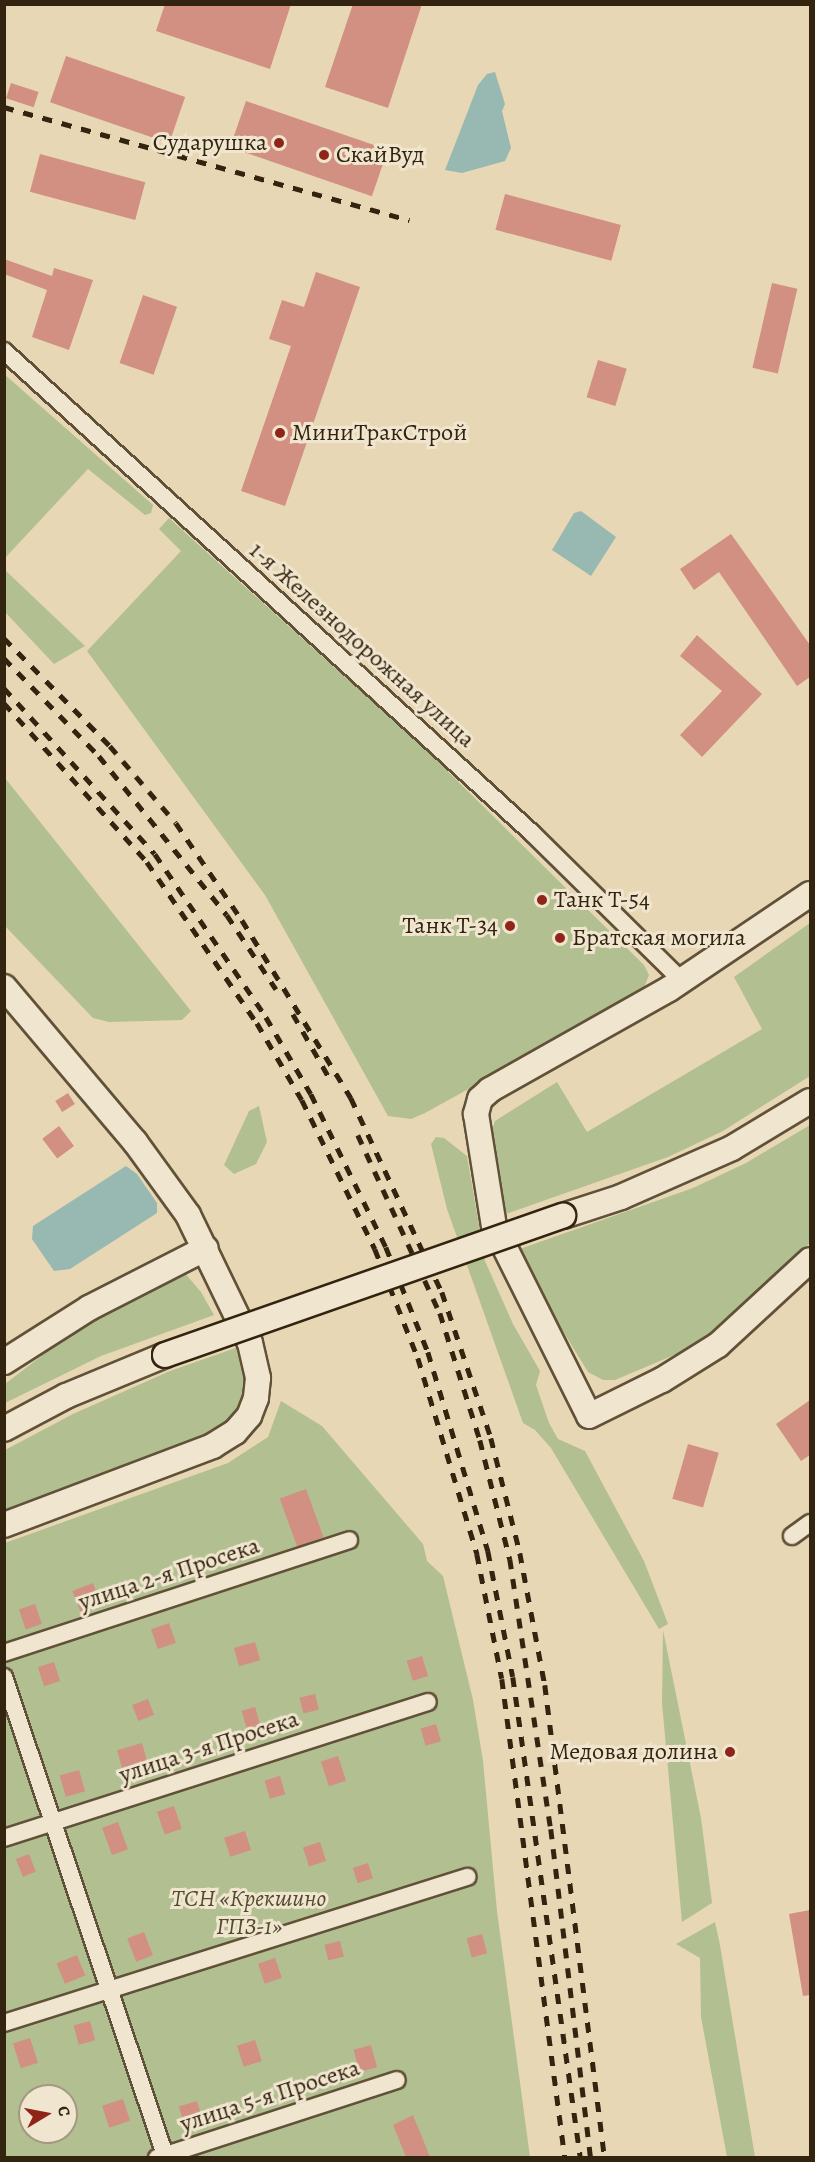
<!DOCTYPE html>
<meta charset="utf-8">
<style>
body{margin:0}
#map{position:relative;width:815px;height:2162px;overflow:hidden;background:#e8d7b5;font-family:Alegreya,serif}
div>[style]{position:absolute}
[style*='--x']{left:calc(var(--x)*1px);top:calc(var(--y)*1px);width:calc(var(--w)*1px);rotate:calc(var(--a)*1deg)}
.green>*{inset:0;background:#b2bf91}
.water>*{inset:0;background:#98b8b2}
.building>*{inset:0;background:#d19082;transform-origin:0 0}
.roads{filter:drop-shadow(2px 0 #605138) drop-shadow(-2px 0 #605138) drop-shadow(0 2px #605138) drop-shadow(0 -2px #605138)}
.street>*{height:16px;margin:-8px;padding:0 8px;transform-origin:8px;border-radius:8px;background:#f0e5cf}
.secondary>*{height:24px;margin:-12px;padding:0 12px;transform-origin:12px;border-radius:12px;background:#f0e5cf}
.rail>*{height:4.5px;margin-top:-2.25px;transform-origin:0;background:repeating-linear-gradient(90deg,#33240f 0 10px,transparent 0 20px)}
.bridges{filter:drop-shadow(2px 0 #33240f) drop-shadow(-2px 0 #33240f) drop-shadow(0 2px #33240f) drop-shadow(0 -2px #33240f)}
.secondary-bridge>*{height:24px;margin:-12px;padding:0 12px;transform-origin:12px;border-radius:12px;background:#f0e5cf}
.dots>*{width:16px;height:16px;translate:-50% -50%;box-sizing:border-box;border:3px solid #f0e5cf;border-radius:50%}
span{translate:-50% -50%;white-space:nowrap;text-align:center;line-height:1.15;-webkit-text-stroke:6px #f0e5cf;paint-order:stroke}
.poi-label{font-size:24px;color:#33240f}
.right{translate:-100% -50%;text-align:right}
.left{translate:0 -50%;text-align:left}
.street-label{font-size:24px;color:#33240f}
.park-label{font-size:24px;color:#534b30;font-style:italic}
.frame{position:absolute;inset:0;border:6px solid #33240f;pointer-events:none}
.north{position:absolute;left:18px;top:2084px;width:60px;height:60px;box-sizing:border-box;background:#f0e5cf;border:2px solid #a49882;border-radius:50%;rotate:80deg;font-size:16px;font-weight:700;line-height:24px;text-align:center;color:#33240f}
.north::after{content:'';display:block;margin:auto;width:21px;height:27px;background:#8f2418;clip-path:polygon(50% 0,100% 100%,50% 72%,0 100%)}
</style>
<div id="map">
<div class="green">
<i style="clip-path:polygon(4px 374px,153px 505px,151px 513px,145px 515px,88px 469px,5px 558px)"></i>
<i style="clip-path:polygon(169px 518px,429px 753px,644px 965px,649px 975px,642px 993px,425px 1113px,411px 1119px,388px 1116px,265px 895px,87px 651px,181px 551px,159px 529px)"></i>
<i style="clip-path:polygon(4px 570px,5px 570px,85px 646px,54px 664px,5px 612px)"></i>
<i style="clip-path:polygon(5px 778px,191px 1011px,182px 1020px,109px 1022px,93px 1018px,5px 926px)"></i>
<i style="clip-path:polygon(810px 923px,810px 1076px,723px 1131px,668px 1157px,489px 1220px,497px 1186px,491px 1133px,495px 1121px,557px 1082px,587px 1132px,762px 1029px,734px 977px)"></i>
<i style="clip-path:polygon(259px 1106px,267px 1142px,256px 1164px,234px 1174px,224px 1165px,249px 1111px)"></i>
<i style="clip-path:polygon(810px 1125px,810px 1243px,720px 1329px,693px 1347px,615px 1380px,603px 1380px,588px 1372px,514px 1251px,693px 1188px,746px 1163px)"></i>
<i style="clip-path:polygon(436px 1137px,444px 1138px,467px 1156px,485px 1261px,513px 1324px,540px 1371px,536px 1385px,549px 1423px,558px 1439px,585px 1451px,644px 1561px,668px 1624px,659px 1629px,551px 1448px,535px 1430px,523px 1423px,447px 1209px,431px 1144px)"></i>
<i style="clip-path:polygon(184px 1272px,201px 1292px,214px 1315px,101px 1356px,5px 1403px,5px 1384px,57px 1344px,151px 1286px)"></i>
<i style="clip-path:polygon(244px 1345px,253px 1387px,229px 1430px,5px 1522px,5px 1450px,73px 1414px,170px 1371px)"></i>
<i style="clip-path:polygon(evenodd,281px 1401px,322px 1426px,423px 1544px,427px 1561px,443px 1576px,473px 1700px,483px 1761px,497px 1911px,530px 2157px,5px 2158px,5px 1543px,228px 1463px,268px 1437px,281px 1401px,30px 2096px,66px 2096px,66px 2132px,30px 2132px,30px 2096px)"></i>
<i style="clip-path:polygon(663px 1630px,701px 1818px,712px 1903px,682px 1922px,662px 1703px)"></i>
<i style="clip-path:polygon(715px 1922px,720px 1945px,755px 2157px,727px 2157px,701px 2017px,700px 1958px,676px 1944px)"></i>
</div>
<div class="water">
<i style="clip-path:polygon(495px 72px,505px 104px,502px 111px,511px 148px,505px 161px,462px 173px,445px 170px,478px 85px,487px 74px)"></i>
<i style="clip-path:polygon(581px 511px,616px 537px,591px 576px,552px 550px,574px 513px)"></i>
<i style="clip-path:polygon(126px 1166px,137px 1174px,157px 1203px,157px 1213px,70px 1269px,54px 1271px,32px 1239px,33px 1226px)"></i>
</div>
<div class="building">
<i style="clip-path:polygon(165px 4px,291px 4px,270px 69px,156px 31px)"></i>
<i style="clip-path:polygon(353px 4px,422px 4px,388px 108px,325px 87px)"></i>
<i style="left:66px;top:56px;width:126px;height:49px;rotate:19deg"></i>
<i style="left:11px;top:83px;width:29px;height:16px;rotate:18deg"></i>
<i style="left:246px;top:101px;width:150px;height:49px;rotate:19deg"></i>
<i style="left:40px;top:154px;width:109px;height:39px;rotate:15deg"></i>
<i style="left:505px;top:194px;width:120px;height:37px;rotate:15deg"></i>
<i style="clip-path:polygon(4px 259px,52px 276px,54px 268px,93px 280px,69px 350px,32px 337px,47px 290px,4px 274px)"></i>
<i style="clip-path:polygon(316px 272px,360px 287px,285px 506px,241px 491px,291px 346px,269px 339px,282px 300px,304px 307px)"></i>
<i style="left:772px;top:283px;width:26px;height:87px;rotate:13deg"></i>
<i style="left:143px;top:295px;width:36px;height:72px;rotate:19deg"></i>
<i style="left:598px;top:360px;width:30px;height:39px;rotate:17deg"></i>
<i style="clip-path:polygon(731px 534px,810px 645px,810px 677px,797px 686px,719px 572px,694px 590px,680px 569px)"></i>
<i style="clip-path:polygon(697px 635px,762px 694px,702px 757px,680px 735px,722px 691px,680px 656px)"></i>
<i style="left:68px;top:1093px;width:13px;height:15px;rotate:58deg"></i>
<i style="left:59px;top:1126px;width:25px;height:21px;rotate:53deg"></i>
<i style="clip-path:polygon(810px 1400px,810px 1455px,801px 1461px,776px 1424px)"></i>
<i style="left:688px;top:1444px;width:32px;height:57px;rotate:16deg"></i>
<i style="left:306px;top:1489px;width:51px;height:28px;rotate:70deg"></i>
<i style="left:93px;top:1583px;width:22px;height:22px;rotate:69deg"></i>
<i style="left:35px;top:1604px;width:21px;height:17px;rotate:71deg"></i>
<i style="left:169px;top:1623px;width:21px;height:19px;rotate:71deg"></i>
<i style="left:255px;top:1642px;width:19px;height:22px;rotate:74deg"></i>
<i style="left:422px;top:1656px;width:21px;height:16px;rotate:73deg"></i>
<i style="left:54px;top:1662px;width:20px;height:17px;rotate:72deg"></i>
<i style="left:315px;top:1694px;width:16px;height:16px;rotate:76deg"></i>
<i style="left:148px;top:1699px;width:17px;height:17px;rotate:69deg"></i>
<i style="left:255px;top:1707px;width:19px;height:14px;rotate:74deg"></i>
<i style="left:436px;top:1724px;width:18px;height:16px;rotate:74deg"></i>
<i style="left:142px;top:1743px;width:26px;height:26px;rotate:74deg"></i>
<i style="left:338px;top:1756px;width:26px;height:18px;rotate:72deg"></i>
<i style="left:79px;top:1770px;width:22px;height:20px;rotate:74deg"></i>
<i style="left:280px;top:1776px;width:19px;height:16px;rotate:74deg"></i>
<i style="left:174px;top:1806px;width:24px;height:18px;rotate:71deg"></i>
<i style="left:118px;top:1822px;width:29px;height:17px;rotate:70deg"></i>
<i style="left:245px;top:1831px;width:20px;height:22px;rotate:72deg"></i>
<i style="left:320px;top:1842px;width:20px;height:18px;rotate:72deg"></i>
<i style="left:29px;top:1854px;width:19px;height:14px;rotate:69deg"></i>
<i style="left:368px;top:1863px;width:16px;height:16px;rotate:72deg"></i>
<i style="clip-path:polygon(810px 1910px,810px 1995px,803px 1996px,789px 1914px)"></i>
<i style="left:144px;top:1932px;width:25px;height:18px;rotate:69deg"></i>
<i style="left:482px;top:1934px;width:20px;height:16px;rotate:75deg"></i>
<i style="left:340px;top:1941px;width:16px;height:16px;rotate:76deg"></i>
<i style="left:77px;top:1955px;width:22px;height:22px;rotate:68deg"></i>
<i style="left:275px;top:1958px;width:21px;height:18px;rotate:71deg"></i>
<i style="left:90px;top:2021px;width:20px;height:17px;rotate:75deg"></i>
<i style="left:30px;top:2038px;width:26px;height:18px;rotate:72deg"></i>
<i style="left:255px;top:2040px;width:22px;height:19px;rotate:72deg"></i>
<i style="left:371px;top:2045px;width:23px;height:18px;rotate:75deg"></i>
<i style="left:123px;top:2099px;width:23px;height:22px;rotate:72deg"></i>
<i style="left:197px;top:2101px;width:21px;height:19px;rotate:73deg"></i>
<i style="clip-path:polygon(413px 2115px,430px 2157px,406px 2157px,393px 2125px)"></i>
</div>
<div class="roads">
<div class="street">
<i style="--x:4;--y:351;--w:715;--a:42.39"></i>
<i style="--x:532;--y:833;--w:211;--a:44.6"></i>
<i style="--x:792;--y:1536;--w:22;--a:-36"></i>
<i style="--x:4;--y:1653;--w:363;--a:-18.1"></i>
<i style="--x:4;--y:1677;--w:508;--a:71.39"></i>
<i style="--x:4;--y:1838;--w:445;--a:-17.8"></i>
<i style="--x:4;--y:2023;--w:486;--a:-17.5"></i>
<i style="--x:157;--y:2158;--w:252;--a:-18"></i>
</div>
<div class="secondary">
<i style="--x:810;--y:894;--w:170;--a:146"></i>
<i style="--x:669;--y:989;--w:206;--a:150.6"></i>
<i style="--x:490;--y:1090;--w:13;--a:138"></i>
<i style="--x:480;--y:1099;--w:16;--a:105"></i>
<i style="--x:476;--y:1114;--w:113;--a:80.9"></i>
<i style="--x:494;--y:1226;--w:212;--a:63.4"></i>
<i style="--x:589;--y:1416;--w:81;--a:-26.3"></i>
<i style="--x:662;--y:1380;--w:66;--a:-32"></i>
<i style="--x:718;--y:1345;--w:125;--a:-42.7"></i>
<i style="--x:4;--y:987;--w:203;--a:49.8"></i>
<i style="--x:135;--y:1142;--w:90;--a:54"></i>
<i style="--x:188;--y:1215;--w:142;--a:64.2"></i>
<i style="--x:250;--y:1343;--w:36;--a:77"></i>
<i style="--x:258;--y:1378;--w:20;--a:96"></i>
<i style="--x:256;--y:1398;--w:19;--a:111"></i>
<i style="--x:249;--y:1416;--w:21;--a:131"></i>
<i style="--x:235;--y:1432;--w:26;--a:148"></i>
<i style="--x:213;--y:1446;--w:223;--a:159.3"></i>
<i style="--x:563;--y:1216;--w:61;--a:-18.1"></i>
<i style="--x:621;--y:1197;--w:121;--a:-23.8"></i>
<i style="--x:732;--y:1148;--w:91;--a:-31.1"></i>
<i style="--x:4;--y:1362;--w:101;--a:-32.4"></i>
<i style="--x:89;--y:1308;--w:131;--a:-27.1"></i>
<i style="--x:4;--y:1429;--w:70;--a:-28"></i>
<i style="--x:66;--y:1396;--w:107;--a:-22.5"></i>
</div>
</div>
<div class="rail">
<i style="--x:4;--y:107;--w:421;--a:15.6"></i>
<i style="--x:4;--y:638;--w:151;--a:45.5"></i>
<i style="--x:110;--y:746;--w:101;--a:49.4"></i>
<i style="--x:176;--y:823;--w:117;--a:55.8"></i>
<i style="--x:242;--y:920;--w:209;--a:58.5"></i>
<i style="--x:351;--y:1098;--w:214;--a:64.9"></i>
<i style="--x:442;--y:1292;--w:154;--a:71.4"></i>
<i style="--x:491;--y:1438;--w:119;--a:75.8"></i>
<i style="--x:520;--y:1553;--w:134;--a:79.3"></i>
<i style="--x:545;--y:1685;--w:477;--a:82.8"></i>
<i style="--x:4;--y:658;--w:136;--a:45.9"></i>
<i style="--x:99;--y:756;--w:204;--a:51.2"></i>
<i style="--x:227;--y:915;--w:89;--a:56.5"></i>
<i style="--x:4;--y:688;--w:224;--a:47.7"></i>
<i style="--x:155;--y:854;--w:197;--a:55.7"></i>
<i style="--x:266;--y:1017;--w:89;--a:59.7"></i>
<i style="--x:311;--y:1094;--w:170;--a:63.9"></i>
<i style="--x:386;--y:1247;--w:113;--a:68.2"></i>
<i style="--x:428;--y:1352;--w:208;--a:73.2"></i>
<i style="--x:488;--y:1551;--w:128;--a:78.8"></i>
<i style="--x:513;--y:1677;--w:486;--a:82"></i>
<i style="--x:4;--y:703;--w:214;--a:48"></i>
<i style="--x:147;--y:862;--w:195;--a:55.7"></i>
<i style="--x:257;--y:1023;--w:89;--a:59.7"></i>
<i style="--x:302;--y:1100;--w:166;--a:63.9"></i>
<i style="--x:375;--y:1249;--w:117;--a:68.5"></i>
<i style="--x:418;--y:1358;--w:205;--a:73.2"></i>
<i style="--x:477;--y:1554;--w:127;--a:78.7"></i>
<i style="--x:502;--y:1679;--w:483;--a:82.5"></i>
<i style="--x:293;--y:1014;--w:75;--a:60.4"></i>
<i style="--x:358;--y:1135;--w:196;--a:65.3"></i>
<i style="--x:440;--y:1313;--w:133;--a:72.5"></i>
<i style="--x:480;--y:1440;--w:123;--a:75.9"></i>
<i style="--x:510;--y:1559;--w:273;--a:81.4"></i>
<i style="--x:551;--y:1829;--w:331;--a:83.1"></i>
</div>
<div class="bridges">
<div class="secondary-bridge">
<i style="--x:165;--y:1355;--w:422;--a:-19.3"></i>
</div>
</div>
<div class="dots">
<i style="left:279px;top:143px;background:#8f2418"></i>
<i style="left:324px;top:155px;background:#8f2418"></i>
<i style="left:280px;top:433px;background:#8f2418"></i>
<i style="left:542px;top:900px;background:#8f2418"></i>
<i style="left:510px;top:926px;background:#8f2418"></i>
<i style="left:560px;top:938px;background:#8f2418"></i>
<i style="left:730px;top:1752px;background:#8f2418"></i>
</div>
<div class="poi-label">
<span class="right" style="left:267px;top:143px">Сударушка</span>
<span class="left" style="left:336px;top:155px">СкайВуд</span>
<span class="left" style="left:292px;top:433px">МиниТракСтрой</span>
<span class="left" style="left:554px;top:900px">Танк Т-54</span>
<span class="right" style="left:498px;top:926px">Танк Т-34</span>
<span class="left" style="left:572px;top:938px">Братская могила</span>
<span class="right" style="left:718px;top:1752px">Медовая долина</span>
</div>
<div class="street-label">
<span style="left:362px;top:645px;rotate:42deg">1-я Железнодорожная улица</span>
<span style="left:169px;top:1574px;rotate:-18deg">улица 2-я Просека</span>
<span style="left:209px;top:1747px;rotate:-18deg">улица 3-я Просека</span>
<span style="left:270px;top:2096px;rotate:-18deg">улица 5-я Просека</span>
</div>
<div class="park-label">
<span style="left:249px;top:1913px">ТСН «Крекшино<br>ГПЗ-1»</span>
</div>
<div class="frame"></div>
<div class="north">С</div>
</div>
